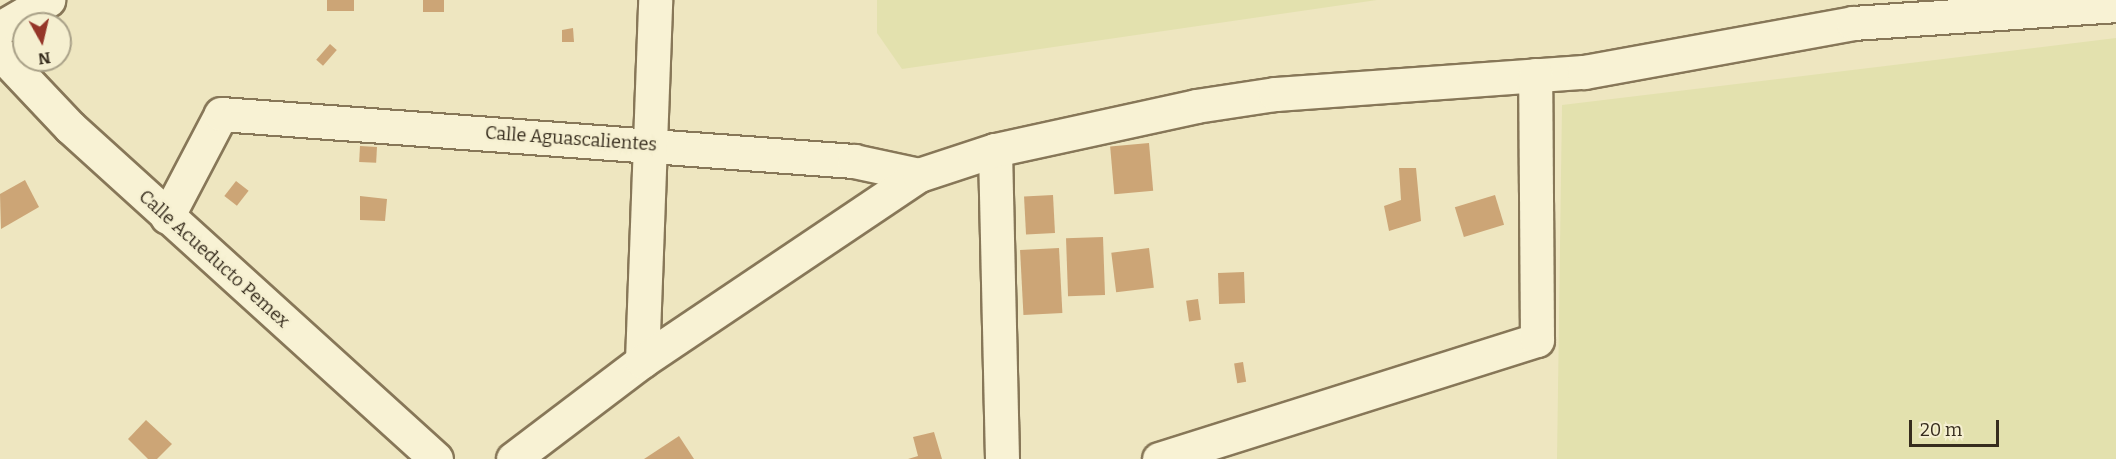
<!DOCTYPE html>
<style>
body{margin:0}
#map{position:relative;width:2116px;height:459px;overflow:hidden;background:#eee6c0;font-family:Bitter,serif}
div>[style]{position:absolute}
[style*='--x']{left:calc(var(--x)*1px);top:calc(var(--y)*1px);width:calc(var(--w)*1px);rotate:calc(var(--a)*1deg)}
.farmland>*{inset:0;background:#e3e1ae}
.building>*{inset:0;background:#cca576;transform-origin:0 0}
.roads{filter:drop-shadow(2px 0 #877758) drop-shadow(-2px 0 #877758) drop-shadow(0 2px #877758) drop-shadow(0 -2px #877758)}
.minor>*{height:33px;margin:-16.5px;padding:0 16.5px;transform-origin:16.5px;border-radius:16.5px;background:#f8f2d4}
span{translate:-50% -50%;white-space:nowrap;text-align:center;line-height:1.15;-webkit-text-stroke:4.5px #f5efd0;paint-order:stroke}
.street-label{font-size:18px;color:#362c1d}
.north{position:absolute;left:12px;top:12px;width:60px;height:60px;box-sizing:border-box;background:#f5efd0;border:2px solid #a9a188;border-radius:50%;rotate:172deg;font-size:16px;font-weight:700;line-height:24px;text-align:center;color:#362c1d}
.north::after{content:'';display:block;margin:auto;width:21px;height:27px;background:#953629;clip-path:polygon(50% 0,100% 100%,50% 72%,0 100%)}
.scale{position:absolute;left:1909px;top:420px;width:90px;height:27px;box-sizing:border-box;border:3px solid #362c1d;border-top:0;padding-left:8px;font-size:18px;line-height:21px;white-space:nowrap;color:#362c1d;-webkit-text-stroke:4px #f5efd0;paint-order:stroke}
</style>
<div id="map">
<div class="farmland">
<i style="clip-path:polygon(877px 0,1377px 0,902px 69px,877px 33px)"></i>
<i style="clip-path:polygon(2116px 38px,2116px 459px,1557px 459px,1562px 105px)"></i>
</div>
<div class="building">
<i style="left:327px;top:0;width:27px;height:11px"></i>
<i style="left:423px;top:0;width:21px;height:12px"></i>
<i style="clip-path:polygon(573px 28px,574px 42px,562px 42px,562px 30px)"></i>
<i style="left:330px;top:44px;width:9px;height:21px;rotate:41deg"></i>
<i style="left:1149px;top:143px;width:48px;height:39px;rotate:85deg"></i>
<i style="left:360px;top:146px;width:17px;height:16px;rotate:3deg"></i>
<i style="clip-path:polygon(1399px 168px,1416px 168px,1421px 221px,1389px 231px,1384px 206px,1401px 200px)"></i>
<i style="clip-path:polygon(25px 180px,39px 207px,1px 229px,0 194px)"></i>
<i style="left:236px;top:181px;width:16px;height:19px;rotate:38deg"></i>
<i style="left:1053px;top:195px;width:38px;height:29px;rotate:87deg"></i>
<i style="left:1495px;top:195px;width:31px;height:42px;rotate:73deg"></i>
<i style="clip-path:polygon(360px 196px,387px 199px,385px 221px,360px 220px)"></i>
<i style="left:1103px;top:237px;width:58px;height:37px;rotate:88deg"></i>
<i style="left:1059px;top:248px;width:65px;height:39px;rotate:87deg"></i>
<i style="left:1149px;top:248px;width:40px;height:38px;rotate:83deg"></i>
<i style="left:1244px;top:272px;width:31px;height:26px;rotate:88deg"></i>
<i style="left:1198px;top:299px;width:21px;height:12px;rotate:82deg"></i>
<i style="left:1243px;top:362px;width:20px;height:9px;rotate:81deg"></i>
<i style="clip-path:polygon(146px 420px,172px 444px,157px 459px,148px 459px,128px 439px)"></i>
<i style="clip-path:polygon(934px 432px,942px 459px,908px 459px,918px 456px,913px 437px)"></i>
<i style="clip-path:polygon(679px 436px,694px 459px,644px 459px)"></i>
</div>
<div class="roads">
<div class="minor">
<i style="--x:0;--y:28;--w:56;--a:-30.3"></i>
<i style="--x:0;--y:53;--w:102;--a:46.6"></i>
<i style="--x:70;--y:127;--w:494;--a:42.2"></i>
<i style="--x:995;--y:150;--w:309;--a:88.7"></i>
<i style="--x:167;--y:217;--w:116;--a:-62.3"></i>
<i style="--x:221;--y:114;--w:635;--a:4.25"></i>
<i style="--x:854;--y:161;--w:66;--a:12.2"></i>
<i style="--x:642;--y:361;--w:361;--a:-87.9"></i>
<i style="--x:513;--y:459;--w:162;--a:-37.2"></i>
<i style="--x:642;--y:361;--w:334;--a:-33.9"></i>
<i style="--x:919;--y:175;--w:80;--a:-18.2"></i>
<i style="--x:995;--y:150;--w:206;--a:-12.3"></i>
<i style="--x:1196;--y:106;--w:80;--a:-8.6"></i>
<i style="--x:1275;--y:94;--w:310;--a:-4.1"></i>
<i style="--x:1584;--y:72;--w:273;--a:-10.3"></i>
<i style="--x:1853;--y:23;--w:264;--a:-3.9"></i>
<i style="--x:1159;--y:459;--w:396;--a:-17.5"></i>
<i style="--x:1537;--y:340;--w:265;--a:-90.4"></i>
</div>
</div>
<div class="street-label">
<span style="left:571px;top:139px;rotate:4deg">Calle Aguascalientes</span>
<span style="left:214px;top:259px;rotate:42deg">Calle Acueducto Pemex</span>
</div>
<div class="north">N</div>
<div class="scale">20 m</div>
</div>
